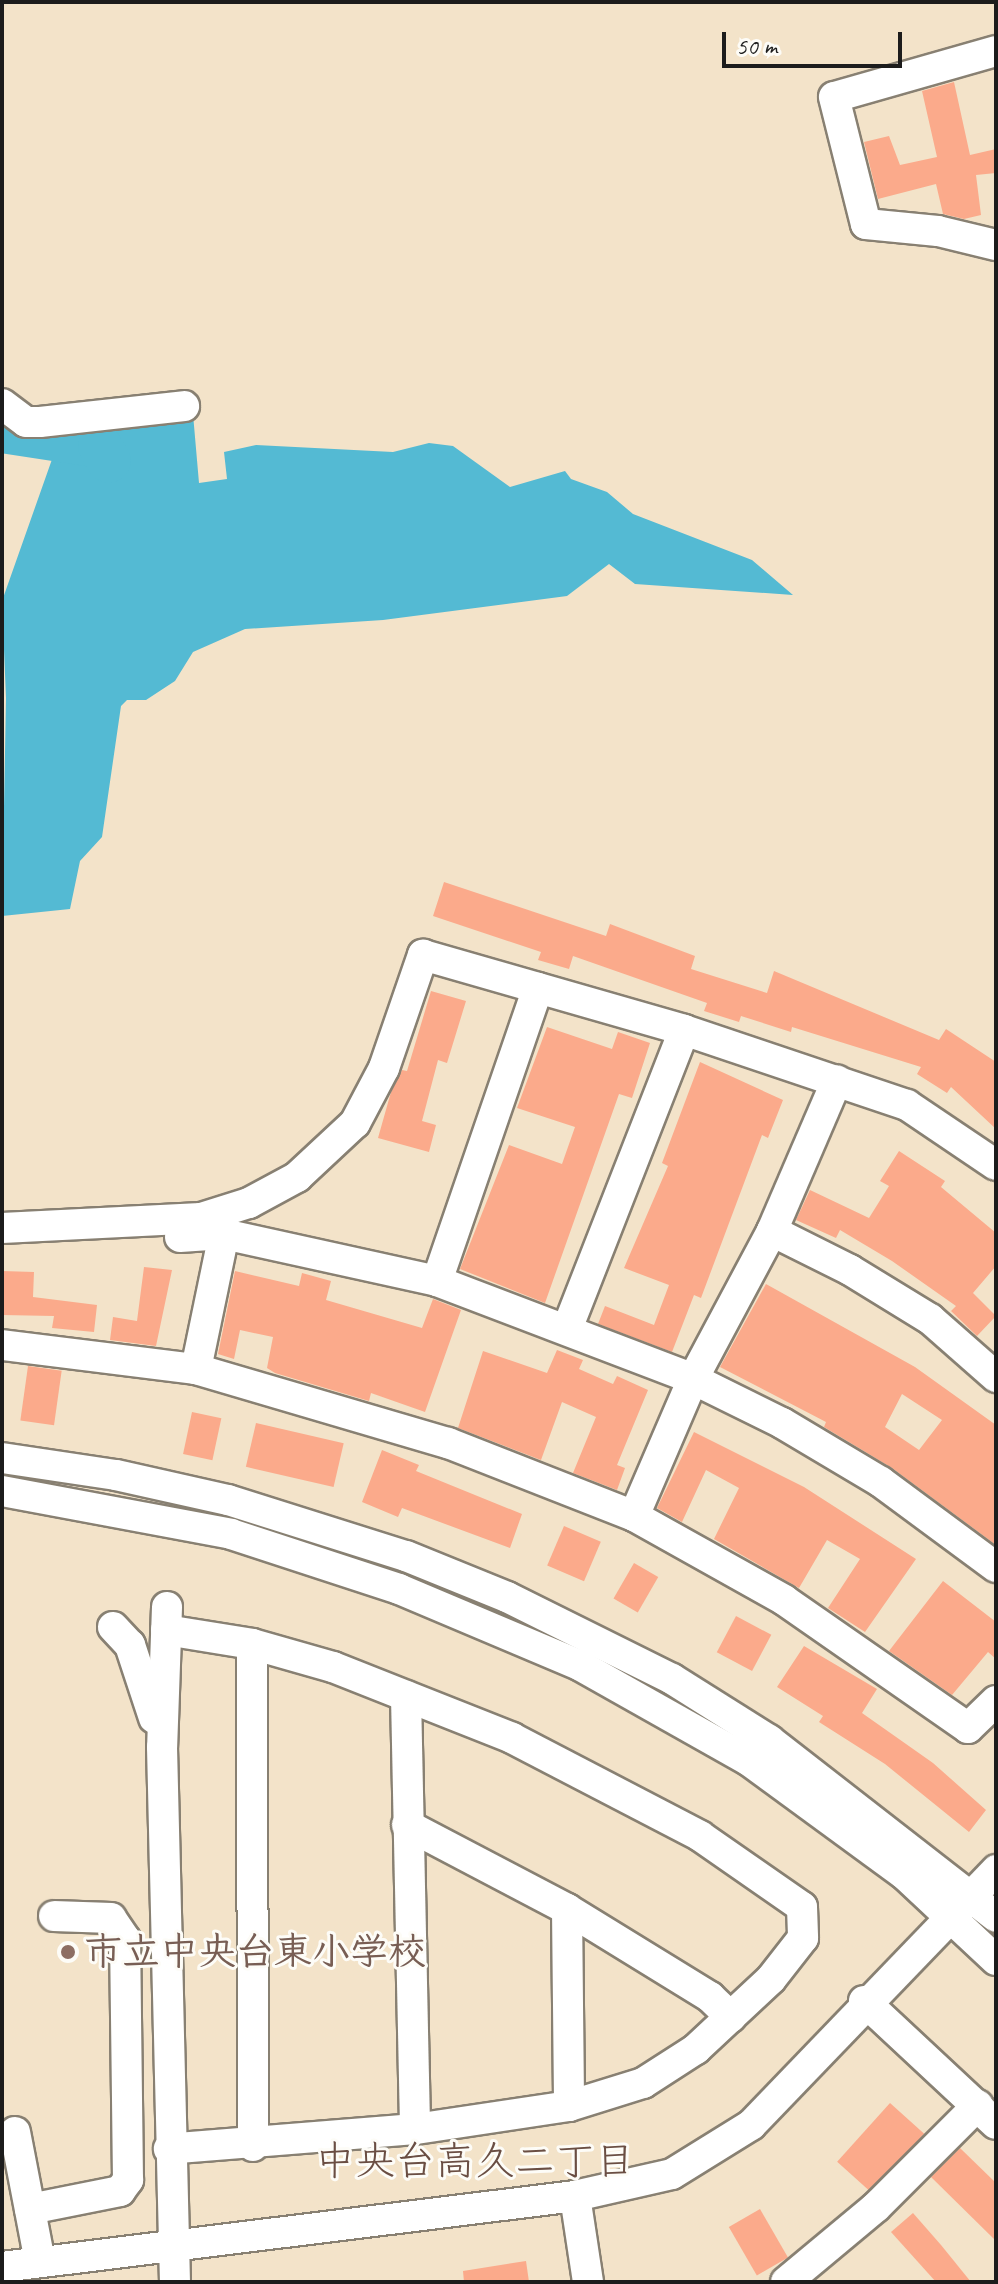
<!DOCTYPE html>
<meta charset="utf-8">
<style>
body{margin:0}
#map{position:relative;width:998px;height:2284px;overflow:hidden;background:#f3e3c9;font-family:Caveat,"Klee One",sans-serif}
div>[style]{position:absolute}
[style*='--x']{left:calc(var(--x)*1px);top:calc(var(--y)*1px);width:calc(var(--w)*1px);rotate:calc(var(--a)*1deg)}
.water>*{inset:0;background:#54bad3}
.river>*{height:44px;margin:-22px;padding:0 22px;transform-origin:22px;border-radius:22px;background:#54bad3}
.building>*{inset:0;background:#fbaa8b;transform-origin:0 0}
.roads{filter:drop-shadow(2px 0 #888072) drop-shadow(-2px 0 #888072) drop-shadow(0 2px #888072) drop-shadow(0 -2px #888072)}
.minor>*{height:30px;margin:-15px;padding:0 15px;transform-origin:15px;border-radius:15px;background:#fff}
.dots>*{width:22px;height:22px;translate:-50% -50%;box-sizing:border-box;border:4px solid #fdfcf7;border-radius:50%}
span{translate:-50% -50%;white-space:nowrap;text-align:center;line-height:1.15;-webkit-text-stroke:6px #fdfcf7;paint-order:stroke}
.education-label{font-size:38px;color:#785e54;font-weight:700}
.left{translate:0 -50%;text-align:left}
.neighbourhood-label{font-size:40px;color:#6a4e43}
.frame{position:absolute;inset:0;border:4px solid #1c1c1c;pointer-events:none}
.scale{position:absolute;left:722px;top:32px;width:180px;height:36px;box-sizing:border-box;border:4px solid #1c1c1c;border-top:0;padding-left:10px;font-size:24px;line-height:28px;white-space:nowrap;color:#1c1c1c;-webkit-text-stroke:6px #fdfcf7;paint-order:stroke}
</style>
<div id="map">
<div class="water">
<i style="clip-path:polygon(193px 414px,199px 483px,227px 479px,224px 452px,256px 445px,393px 452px,429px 443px,453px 446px,510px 487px,565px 471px,571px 479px,607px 492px,633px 514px,752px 560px,793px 595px,635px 584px,609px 564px,567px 596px,383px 620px,245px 629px,193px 652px,175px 681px,146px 700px,127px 700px,121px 706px,102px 837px,80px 861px,70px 909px,2px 916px,6px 698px,2px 601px,62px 431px)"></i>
</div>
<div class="river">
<i style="--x:2;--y:431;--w:99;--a:8.7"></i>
<i style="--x:100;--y:446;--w:17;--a:59"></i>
</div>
<div class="building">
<i style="clip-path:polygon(954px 82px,970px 155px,996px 149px,996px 173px,976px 175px,981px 215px,964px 219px,943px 214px,936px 184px,878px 199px,864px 142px,889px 136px,900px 165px,937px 157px,922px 91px)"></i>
<i style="clip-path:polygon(444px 882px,606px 936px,610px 924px,695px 956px,691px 969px,767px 993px,774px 971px,939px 1040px,946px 1029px,996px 1062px,996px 1129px,951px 1087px,947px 1093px,917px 1074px,921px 1067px,792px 1027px,791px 1032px,741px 1016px,739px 1022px,704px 1011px,707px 1003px,573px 956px,569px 969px,538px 960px,541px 952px,433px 916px)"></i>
<i style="clip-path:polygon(431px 991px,466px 1001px,447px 1063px,438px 1060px,422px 1121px,436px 1125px,429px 1152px,378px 1138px,391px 1092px,402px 1070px,407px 1071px)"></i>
<i style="clip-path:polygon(547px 1027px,612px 1049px,618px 1032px,650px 1043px,632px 1098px,619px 1094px,545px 1303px,460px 1269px,509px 1145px,562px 1164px,575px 1127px,517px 1108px)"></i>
<i style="clip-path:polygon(700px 1062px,783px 1100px,768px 1138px,762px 1135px,701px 1298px,694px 1295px,672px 1352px,598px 1324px,605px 1306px,654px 1325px,669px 1285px,624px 1268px,668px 1166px,662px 1163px)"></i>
<i style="clip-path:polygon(899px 1151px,945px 1181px,941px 1187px,996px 1233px,996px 1266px,973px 1293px,996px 1316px,977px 1336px,951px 1311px,956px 1306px,892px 1261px,840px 1230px,836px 1238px,796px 1220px,810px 1190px,869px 1218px,889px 1186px,880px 1181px)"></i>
<i style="clip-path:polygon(144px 1267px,172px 1270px,156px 1346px,110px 1340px,113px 1317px,137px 1321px)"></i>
<i style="clip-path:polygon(2px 1271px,34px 1272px,33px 1297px,97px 1305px,94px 1332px,52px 1328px,54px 1316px,2px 1315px)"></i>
<i style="clip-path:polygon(235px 1271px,299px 1286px,302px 1273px,331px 1281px,326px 1300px,422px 1328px,433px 1299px,461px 1310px,425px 1412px,371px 1393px,369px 1401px,275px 1373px,267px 1368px,273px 1337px,240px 1330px,234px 1359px,218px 1354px)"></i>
<i style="clip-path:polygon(evenodd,766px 1284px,915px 1367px,996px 1425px,996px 1545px,892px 1468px,824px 1427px,826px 1422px,720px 1367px,766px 1284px,902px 1394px,942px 1420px,919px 1450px,885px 1427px,902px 1394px)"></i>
<i style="clip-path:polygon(557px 1350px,583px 1360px,579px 1369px,613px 1384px,617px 1376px,648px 1390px,617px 1465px,625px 1468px,617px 1490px,573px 1473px,596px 1417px,562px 1402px,541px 1460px,458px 1428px,483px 1351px,547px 1373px)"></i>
<i style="left:28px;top:1366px;width:34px;height:55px;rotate:8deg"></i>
<i style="left:192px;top:1412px;width:30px;height:43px;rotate:12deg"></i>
<i style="left:256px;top:1423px;width:90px;height:45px;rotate:13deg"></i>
<i style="clip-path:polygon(694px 1432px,804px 1487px,916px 1559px,865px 1632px,828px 1608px,860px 1559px,827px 1540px,799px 1588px,714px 1539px,739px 1488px,706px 1470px,682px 1522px,657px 1508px)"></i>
<i style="clip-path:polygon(382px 1450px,419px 1465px,416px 1471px,522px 1514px,510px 1548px,402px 1508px,398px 1517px,362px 1502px)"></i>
<i style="left:564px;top:1526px;width:40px;height:43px;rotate:23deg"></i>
<i style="left:634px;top:1563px;width:28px;height:41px;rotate:30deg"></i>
<i style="clip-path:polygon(943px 1581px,996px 1622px,996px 1659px,988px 1652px,952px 1695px,889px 1651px)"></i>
<i style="left:736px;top:1616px;width:40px;height:41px;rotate:28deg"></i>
<i style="clip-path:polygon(804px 1646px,877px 1689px,862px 1713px,933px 1763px,986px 1810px,969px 1832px,885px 1764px,819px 1722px,823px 1716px,777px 1687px)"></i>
<i style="left:890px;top:2103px;width:46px;height:79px;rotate:42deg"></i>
<i style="clip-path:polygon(960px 2148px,996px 2183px,996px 2241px,931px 2177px)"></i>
<i style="left:760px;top:2209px;width:56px;height:36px;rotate:60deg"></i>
<i style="clip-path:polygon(913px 2213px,941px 2245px,971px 2282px,936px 2282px,891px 2232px)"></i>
<i style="clip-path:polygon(526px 2261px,529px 2282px,464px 2282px,463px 2271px)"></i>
</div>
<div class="roads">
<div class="minor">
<i style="--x:996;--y:51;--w:168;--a:164.1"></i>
<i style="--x:834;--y:97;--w:131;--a:75.9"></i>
<i style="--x:866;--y:224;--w:72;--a:5.6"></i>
<i style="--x:938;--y:231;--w:60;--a:13.6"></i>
<i style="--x:2;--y:404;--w:30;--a:37"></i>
<i style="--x:26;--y:422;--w:14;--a:0"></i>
<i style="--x:40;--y:422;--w:145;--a:-6.3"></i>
<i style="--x:2;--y:1228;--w:199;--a:-2.9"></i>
<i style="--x:201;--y:1218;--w:50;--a:-17.4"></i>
<i style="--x:249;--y:1203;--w:55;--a:-28.4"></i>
<i style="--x:297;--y:1177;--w:79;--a:-43"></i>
<i style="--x:355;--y:1123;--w:62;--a:-62.2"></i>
<i style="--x:384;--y:1068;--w:120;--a:-71"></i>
<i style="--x:423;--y:955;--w:272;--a:16"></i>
<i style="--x:684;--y:1030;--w:235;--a:18.6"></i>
<i style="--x:907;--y:1105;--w:107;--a:34"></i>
<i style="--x:772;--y:1231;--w:87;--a:26.6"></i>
<i style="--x:850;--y:1270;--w:94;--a:31.5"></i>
<i style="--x:930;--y:1319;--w:88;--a:41.3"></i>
<i style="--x:180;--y:1237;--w:44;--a:-3.9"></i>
<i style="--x:224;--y:1234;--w:218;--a:12.4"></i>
<i style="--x:437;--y:1281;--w:274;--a:20.9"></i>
<i style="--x:693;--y:1379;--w:99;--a:26.3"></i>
<i style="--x:782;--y:1423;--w:115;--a:30.8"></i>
<i style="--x:881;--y:1482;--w:143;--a:36.5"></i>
<i style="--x:437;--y:1281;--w:310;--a:-71"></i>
<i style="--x:567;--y:1329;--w:321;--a:-68.6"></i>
<i style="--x:2;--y:1345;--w:195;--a:7.1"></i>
<i style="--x:196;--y:1369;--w:263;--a:16.4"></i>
<i style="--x:448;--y:1443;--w:200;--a:21.4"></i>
<i style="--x:634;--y:1516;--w:172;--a:29.2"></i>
<i style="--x:784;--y:1600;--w:224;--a:34.8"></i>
<i style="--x:968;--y:1728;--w:39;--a:-44"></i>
<i style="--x:196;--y:1369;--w:138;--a:-78.3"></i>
<i style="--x:2;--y:1458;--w:115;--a:8.5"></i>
<i style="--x:116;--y:1475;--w:115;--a:12.6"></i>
<i style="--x:228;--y:1500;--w:187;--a:17.5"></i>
<i style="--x:406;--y:1556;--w:109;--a:22.1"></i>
<i style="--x:507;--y:1597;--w:184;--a:26.4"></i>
<i style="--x:672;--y:1679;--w:115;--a:32.2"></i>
<i style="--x:769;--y:1740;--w:288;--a:37.9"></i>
<i style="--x:2;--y:1491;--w:233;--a:10.6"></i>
<i style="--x:231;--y:1534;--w:177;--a:18.1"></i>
<i style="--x:399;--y:1589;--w:198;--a:22.9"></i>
<i style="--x:581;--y:1666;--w:192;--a:29.4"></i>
<i style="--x:748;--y:1760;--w:193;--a:36.2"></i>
<i style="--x:904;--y:1874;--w:126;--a:43.1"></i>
<i style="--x:634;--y:1516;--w:149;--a:-66.7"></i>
<i style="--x:693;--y:1379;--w:168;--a:-61.9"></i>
<i style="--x:772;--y:1231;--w:164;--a:-66.7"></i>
<i style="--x:167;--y:1607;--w:140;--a:92"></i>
<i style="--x:162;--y:1747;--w:535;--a:88.61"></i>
<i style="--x:113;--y:1627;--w:25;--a:47"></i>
<i style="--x:130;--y:1645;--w:77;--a:71.8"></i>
<i style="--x:166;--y:1630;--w:87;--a:9.2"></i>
<i style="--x:252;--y:1644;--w:84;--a:15.9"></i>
<i style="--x:333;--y:1667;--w:193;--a:21.6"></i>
<i style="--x:512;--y:1738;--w:212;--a:27.5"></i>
<i style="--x:700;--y:1836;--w:124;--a:34.8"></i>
<i style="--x:802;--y:1907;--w:31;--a:88"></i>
<i style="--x:803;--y:1938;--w:52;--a:128"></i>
<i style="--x:771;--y:1979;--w:103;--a:137"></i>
<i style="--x:696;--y:2049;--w:63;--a:147.3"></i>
<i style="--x:643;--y:2083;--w:77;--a:162.7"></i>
<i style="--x:569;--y:2106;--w:156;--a:171.5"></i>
<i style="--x:415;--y:2129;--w:247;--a:175.4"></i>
<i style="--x:252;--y:1644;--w:502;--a:89.89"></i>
<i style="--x:406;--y:1696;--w:433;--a:88.8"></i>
<i style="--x:407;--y:1825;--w:181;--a:27.7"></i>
<i style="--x:567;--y:1909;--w:168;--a:31.6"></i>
<i style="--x:710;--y:1997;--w:29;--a:44"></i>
<i style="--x:567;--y:1909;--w:197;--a:89.4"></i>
<i style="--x:864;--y:2001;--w:180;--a:43"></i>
<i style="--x:15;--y:2132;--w:132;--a:79.1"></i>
<i style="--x:575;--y:2196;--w:87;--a:81.4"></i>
<i style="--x:30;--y:2209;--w:92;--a:-11.3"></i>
<i style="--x:120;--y:2191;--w:14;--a:-54"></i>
<i style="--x:128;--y:2180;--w:241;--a:-90.7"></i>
<i style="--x:125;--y:1939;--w:25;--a:-124"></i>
<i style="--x:111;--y:1918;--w:57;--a:-178"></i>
<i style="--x:2;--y:2267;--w:577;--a:-7.06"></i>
<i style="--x:575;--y:2196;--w:99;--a:-12.8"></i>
<i style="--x:672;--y:2174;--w:93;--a:-31.8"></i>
<i style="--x:751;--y:2125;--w:354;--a:-46.1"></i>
<i style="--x:786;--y:2282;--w:117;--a:-39.8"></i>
<i style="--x:876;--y:2207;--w:144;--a:-45"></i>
</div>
</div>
<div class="dots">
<i style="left:68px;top:1952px;background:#8d6e63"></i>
</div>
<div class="education-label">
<span class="left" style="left:84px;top:1952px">市立中央台東小学校</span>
</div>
<div class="neighbourhood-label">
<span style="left:475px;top:2161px">中央台高久二丁目</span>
</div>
<div class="frame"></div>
<div class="scale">50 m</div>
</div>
